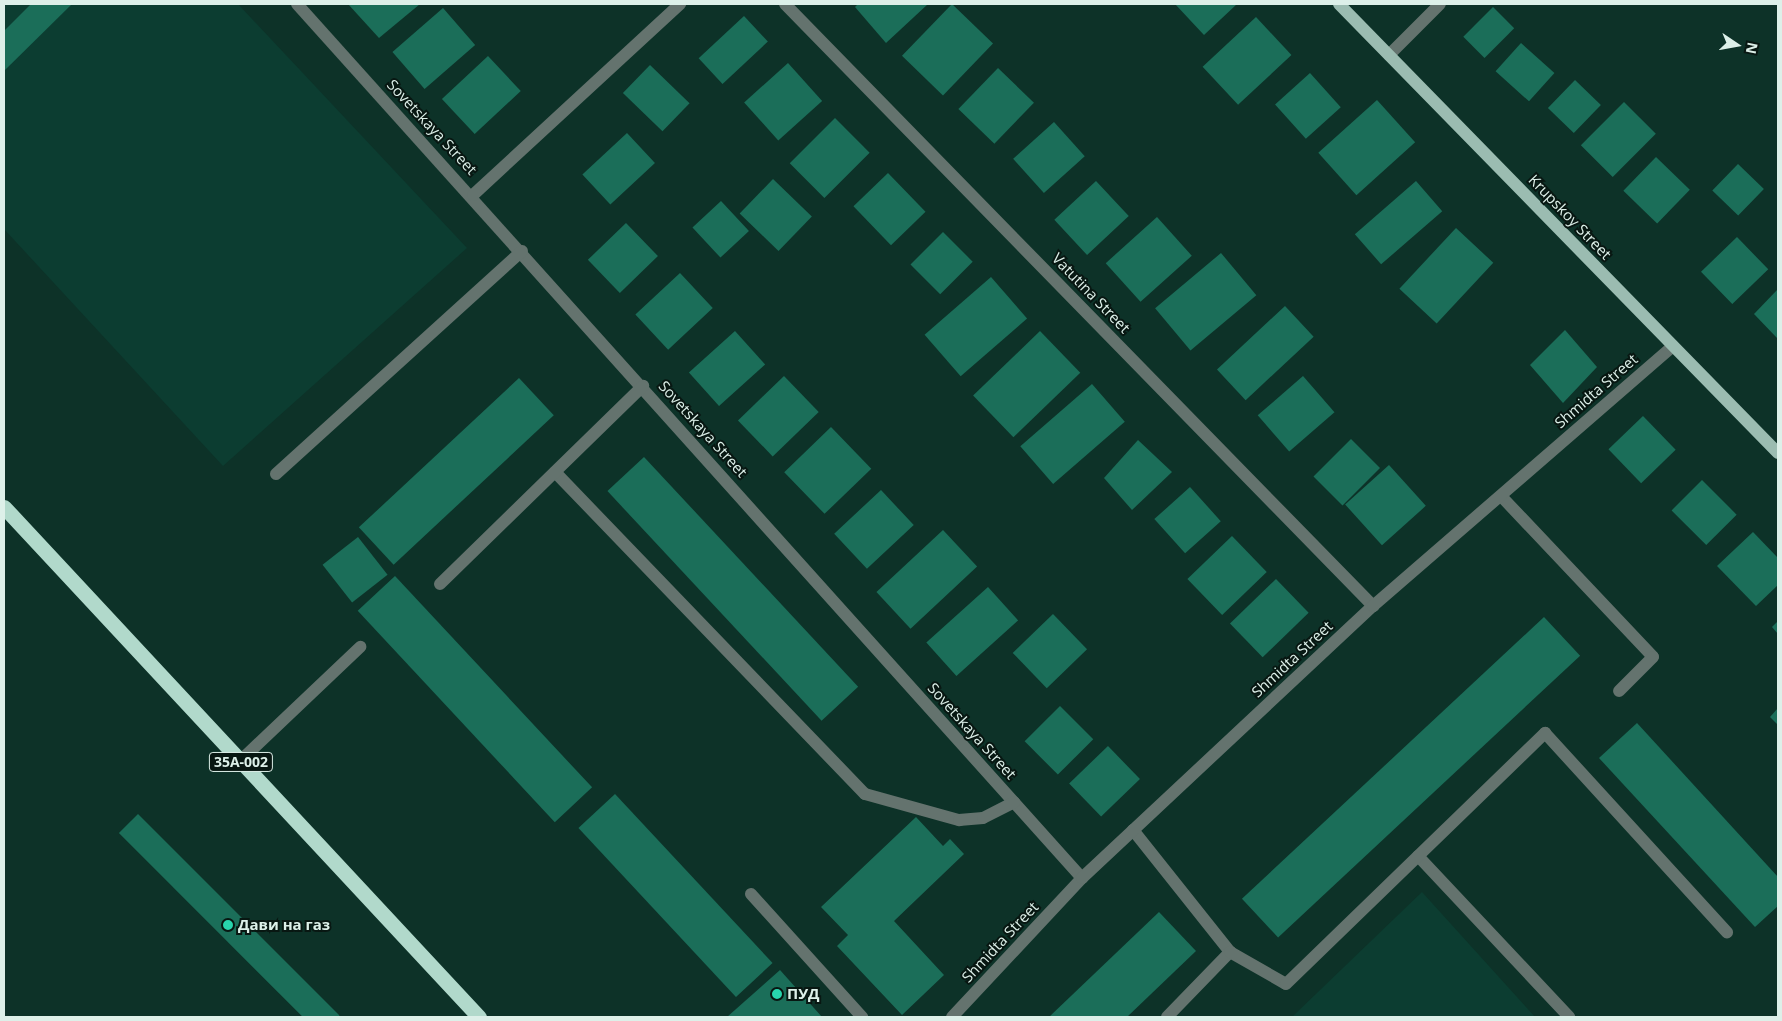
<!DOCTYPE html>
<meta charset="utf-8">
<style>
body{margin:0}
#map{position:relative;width:1782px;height:1021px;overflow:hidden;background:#0d3228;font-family:"Open Sans",sans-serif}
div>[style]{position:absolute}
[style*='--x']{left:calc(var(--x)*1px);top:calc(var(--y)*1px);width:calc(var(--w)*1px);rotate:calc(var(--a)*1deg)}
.built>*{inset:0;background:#0c3d31}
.building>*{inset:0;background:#1b6e59;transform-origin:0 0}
.minor>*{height:12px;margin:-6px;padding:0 6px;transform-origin:6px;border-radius:6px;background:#64736e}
.major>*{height:12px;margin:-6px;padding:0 6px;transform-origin:6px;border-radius:6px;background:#9bbcb1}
.highway>*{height:15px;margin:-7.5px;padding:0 7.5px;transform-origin:7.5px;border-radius:7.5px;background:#b1d9cb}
.dots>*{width:14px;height:14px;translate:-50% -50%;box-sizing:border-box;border:2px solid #081712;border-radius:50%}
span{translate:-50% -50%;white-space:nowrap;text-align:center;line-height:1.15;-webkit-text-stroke:4px #081712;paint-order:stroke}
.shield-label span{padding:1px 4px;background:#081712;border:1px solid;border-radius:4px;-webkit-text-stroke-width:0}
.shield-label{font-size:14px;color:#ddf0e9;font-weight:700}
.street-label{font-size:15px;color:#ddf0e9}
.poi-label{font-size:15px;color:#ddf0e9;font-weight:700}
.left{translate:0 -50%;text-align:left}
.frame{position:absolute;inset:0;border:5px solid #ddf0e9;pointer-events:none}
.north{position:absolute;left:1712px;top:20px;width:50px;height:50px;-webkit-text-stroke:4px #081712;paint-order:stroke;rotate:102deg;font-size:14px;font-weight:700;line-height:20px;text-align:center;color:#ddf0e9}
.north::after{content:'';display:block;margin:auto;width:18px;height:22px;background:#ddf0e9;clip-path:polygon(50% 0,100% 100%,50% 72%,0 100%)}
</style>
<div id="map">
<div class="built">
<i style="clip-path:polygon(4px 4px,238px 4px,467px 248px,223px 466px,4px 229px)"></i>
<i style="clip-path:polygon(1422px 892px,1535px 1017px,1292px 1017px)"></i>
</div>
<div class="building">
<i style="clip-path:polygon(31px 4px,72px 4px,4px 71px,4px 31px)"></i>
<i style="clip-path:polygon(348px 4px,420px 4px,379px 38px)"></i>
<i style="clip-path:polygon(858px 4px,928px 4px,886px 43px,855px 7px)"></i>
<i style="left:952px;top:4px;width:57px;height:72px;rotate:44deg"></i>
<i style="clip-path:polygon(1175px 4px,1237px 4px,1204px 35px)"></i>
<i style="left:1493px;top:7px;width:30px;height:42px;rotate:45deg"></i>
<i style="left:443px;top:8px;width:49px;height:67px;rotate:49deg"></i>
<i style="left:744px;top:16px;width:35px;height:62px;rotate:47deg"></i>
<i style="left:1256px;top:17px;width:52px;height:73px;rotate:47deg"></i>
<i style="left:1521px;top:43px;width:45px;height:38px;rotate:42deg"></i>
<i style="left:488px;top:56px;width:48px;height:63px;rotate:47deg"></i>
<i style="left:788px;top:63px;width:51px;height:59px;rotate:48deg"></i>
<i style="left:650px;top:65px;width:55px;height:39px;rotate:44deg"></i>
<i style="left:998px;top:68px;width:50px;height:57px;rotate:44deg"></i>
<i style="left:1310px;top:73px;width:46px;height:47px;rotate:48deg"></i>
<i style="left:1575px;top:80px;width:36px;height:39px;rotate:44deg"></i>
<i style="left:1377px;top:100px;width:57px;height:79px;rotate:48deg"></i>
<i style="left:1624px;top:102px;width:45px;height:61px;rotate:45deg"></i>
<i style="left:835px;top:118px;width:49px;height:64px;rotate:45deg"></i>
<i style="left:1054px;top:122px;width:46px;height:55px;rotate:48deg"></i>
<i style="left:627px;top:133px;width:41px;height:61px;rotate:47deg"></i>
<i style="left:1656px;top:157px;width:47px;height:47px;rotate:44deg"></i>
<i style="left:1738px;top:164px;width:36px;height:37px;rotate:44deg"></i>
<i style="left:888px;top:173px;width:54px;height:48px;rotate:46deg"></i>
<i style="left:773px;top:179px;width:54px;height:48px;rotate:44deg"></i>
<i style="left:1096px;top:181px;width:48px;height:57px;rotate:47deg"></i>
<i style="left:1416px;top:181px;width:40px;height:81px;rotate:49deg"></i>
<i style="left:721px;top:201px;width:41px;height:39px;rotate:47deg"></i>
<i style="left:1157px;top:217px;width:52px;height:69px;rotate:48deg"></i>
<i style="left:626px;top:223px;width:46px;height:53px;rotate:46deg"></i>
<i style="left:1456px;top:228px;width:51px;height:83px;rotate:43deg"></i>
<i style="left:943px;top:232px;width:42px;height:46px;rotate:45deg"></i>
<i style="left:1737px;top:237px;width:45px;height:50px;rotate:46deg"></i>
<i style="left:1221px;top:253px;width:55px;height:86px;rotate:50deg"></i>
<i style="left:680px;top:273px;width:48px;height:61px;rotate:47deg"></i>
<i style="left:991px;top:277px;width:55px;height:88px;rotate:49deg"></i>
<i style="clip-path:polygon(1778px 289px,1778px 336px,1777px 338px,1754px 314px)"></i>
<i style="left:1285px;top:306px;width:42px;height:93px;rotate:47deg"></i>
<i style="clip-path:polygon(1565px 330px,1597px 367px,1563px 403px,1530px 365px)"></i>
<i style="left:735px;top:331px;width:45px;height:62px;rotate:48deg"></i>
<i style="left:1040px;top:331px;width:58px;height:93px;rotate:46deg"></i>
<i style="left:784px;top:376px;width:50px;height:64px;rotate:46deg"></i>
<i style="left:1303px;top:376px;width:48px;height:60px;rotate:49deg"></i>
<i style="left:519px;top:378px;width:51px;height:219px;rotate:47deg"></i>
<i style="left:1092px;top:384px;width:50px;height:95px;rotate:49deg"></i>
<i style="left:1643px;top:416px;width:47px;height:48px;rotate:46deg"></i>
<i style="left:831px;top:427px;width:58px;height:65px;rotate:46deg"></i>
<i style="left:1351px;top:439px;width:41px;height:53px;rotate:45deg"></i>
<i style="clip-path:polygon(1138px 440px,1172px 472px,1132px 510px,1104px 478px)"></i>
<i style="left:644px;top:457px;width:314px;height:50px;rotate:47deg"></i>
<i style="left:1389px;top:465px;width:55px;height:59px;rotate:48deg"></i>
<i style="left:1702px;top:480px;width:49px;height:43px;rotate:45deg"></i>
<i style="left:1190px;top:487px;width:46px;height:48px;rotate:48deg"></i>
<i style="left:881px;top:490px;width:48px;height:64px;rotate:47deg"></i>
<i style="left:943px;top:530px;width:50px;height:91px;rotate:47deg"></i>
<i style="clip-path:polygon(1753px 532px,1778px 558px,1778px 585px,1756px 606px,1717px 566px)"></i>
<i style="left:1232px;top:536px;width:50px;height:62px;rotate:46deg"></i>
<i style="left:358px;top:537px;width:48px;height:45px;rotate:52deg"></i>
<i style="left:395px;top:576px;width:289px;height:51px;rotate:47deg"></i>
<i style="left:1276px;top:579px;width:47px;height:64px;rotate:46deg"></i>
<i style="left:988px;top:587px;width:45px;height:83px;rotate:48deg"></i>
<i style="left:1053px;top:614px;width:49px;height:56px;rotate:46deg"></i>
<i style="left:1544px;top:617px;width:53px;height:413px;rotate:47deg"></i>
<i style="clip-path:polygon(1778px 621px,1778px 634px,1772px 627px)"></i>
<i style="left:1060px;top:706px;width:47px;height:50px;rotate:45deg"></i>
<i style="clip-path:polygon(1778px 708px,1778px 725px,1770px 717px)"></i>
<i style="clip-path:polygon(1637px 723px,1778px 877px,1778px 906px,1755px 927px,1599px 758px)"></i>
<i style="left:1108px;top:746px;width:46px;height:54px;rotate:46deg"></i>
<i style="left:615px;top:794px;width:231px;height:50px;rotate:47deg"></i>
<i style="left:138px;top:814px;width:285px;height:27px;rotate:45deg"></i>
<i style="clip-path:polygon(916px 817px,943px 846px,950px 839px,964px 854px,894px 921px,944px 975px,902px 1015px,837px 946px,848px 935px,821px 907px)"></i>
<i style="clip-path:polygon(1159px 912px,1196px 951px,1127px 1017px,1049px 1017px)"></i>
<i style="clip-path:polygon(780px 970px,822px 1017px,727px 1017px)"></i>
</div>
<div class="minor">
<i style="--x:297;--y:4;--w:1175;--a:48.07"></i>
<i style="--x:785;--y:4;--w:842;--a:45.67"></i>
<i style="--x:1389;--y:55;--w:72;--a:-45"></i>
<i style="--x:473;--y:195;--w:282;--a:-42.7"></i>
<i style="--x:555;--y:472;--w:447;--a:46.1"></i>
<i style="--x:865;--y:794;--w:98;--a:15.5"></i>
<i style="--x:959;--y:820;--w:24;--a:-5"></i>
<i style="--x:983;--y:818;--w:35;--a:-27"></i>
<i style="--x:276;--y:474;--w:332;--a:-42.2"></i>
<i style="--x:1501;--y:496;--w:221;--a:46.6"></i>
<i style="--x:1653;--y:657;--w:48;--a:135"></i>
<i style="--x:440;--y:584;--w:284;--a:-44.3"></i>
<i style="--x:240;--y:761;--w:166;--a:-43.5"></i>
<i style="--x:1133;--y:830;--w:156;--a:51.5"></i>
<i style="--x:1418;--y:856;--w:221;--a:46.8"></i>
<i style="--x:751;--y:894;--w:166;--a:47.9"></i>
<i style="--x:952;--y:1017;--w:190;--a:-46.9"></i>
<i style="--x:1082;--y:878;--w:398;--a:-43.1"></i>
<i style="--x:1373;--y:606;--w:397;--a:-40.9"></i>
<i style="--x:1167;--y:1017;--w:91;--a:-45.9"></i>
<i style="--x:1230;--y:952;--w:64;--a:29.7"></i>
<i style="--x:1286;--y:984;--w:361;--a:-44.1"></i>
<i style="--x:1545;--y:733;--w:270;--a:47.6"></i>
</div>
<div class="major">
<i style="--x:1339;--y:4;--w:628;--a:45.65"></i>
</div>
<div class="highway">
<i style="--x:4;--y:507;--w:697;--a:47.04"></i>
</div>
<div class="dots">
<i style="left:228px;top:925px;background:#28d5ad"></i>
<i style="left:777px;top:994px;background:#28d5ad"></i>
</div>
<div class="shield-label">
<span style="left:241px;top:762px">35А-002</span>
</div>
<div class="street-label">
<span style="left:432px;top:127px;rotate:47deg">Sovetskaya Street</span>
<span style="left:1570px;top:217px;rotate:46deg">Krupskoy Street</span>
<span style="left:1091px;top:293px;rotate:46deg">Vatutina Street</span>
<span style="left:1596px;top:391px;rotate:-41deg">Shmidta Street</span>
<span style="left:703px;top:429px;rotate:48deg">Sovetskaya Street</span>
<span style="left:1292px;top:659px;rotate:-43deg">Shmidta Street</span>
<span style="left:972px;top:731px;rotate:48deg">Sovetskaya Street</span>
<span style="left:1000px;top:942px;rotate:-47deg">Shmidta Street</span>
</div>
<div class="poi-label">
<span class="left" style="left:238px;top:925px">Дави на газ</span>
<span class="left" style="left:787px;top:994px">ПУД</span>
</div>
<div class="frame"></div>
<div class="north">N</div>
</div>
